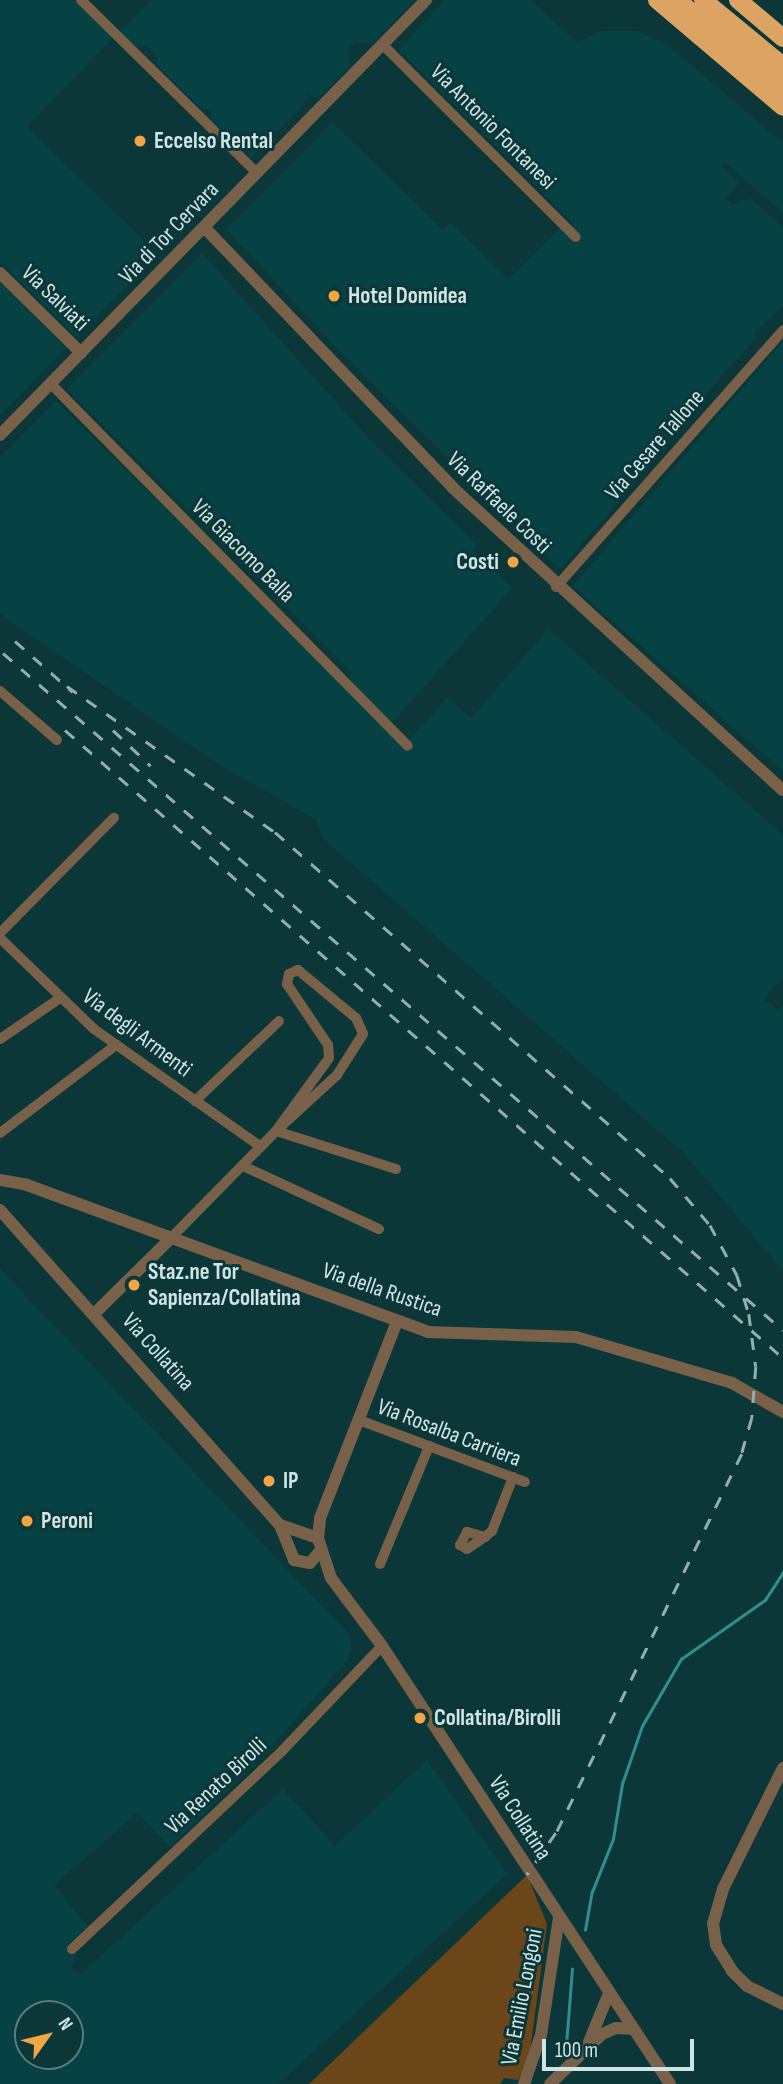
<!DOCTYPE html>
<style>
body{margin:0}
#map{position:relative;width:783px;height:2084px;overflow:hidden;background:#0b3738;font-family:"Sofia Sans Condensed",sans-serif}
div>[style]{position:absolute}
[style*='--x']{left:calc(var(--x)*1px);top:calc(var(--y)*1px);width:calc(var(--w)*1px);rotate:calc(var(--a)*1deg)}
.built>*{inset:0;background:#064244}
.green>*{inset:0;background:#6a4618}
.stream>*{height:2.5px;margin:-1.25px;padding:0 1.25px;transform-origin:1.25px;border-radius:1.25px;background:#308d90}
.minor>*{height:10px;margin:-5px;padding:0 5px;transform-origin:5px;border-radius:5px;background:#786148}
.tertiary>*{height:12px;margin:-6px;padding:0 6px;transform-origin:6px;border-radius:6px;background:#786148}
.motorway>*{height:18px;margin:-9px;padding:0 9px;transform-origin:9px;border-radius:9px;background:#dca362}
.rail>*{height:2.5px;margin-top:-1.25px;transform-origin:0;background:repeating-linear-gradient(90deg,#92aeaf 0 12px,transparent 0 24px)}
.dots>*{width:19px;height:19px;translate:-50% -50%;box-sizing:border-box;border:4px solid #0b3738;border-radius:50%}
span{translate:-50% -50%;white-space:nowrap;text-align:center;line-height:1.15;-webkit-text-stroke:6px #0b3738;paint-order:stroke}
.street-label{font-size:23px;color:#cfe4e5}
.poi-label{font-size:23px;color:#cfe4e5;font-weight:700}
.left{translate:0 -50%;text-align:left}
.right{translate:-100% -50%;text-align:right}
.north{position:absolute;left:14px;top:2000px;width:70px;height:70px;box-sizing:border-box;background:#0b3738;border:2px solid #597c7d;border-radius:50%;rotate:56deg;font-size:19px;font-weight:700;line-height:28px;text-align:center;color:#cfe4e5}
.north::after{content:'';display:block;margin:auto;width:24px;height:32px;background:#f2a542;clip-path:polygon(50% 0,100% 100%,50% 72%,0 100%)}
.scale{position:absolute;left:542px;top:2039px;width:152px;height:32px;box-sizing:border-box;border:4px solid #cfe4e5;border-top:0;padding-left:9px;font-size:21px;line-height:24px;white-space:nowrap;color:#cfe4e5;-webkit-text-stroke:5px #0b3738;paint-order:stroke}
</style>
<div id="map">
<div class="built">
<i style="clip-path:polygon(0 0,73px 0,113px 38px,27px 126px,157px 254px,77px 337px,0 262px)"></i>
<i style="clip-path:polygon(152px 0,414px 0,373px 43px,355px 42px,348px 49px,350px 66px,318px 99px,308px 94px,301px 108px,252px 157px,210px 118px,212px 112px,198px 105px,157px 65px,156px 54px,148px 46px,136px 47px,120px 32px)"></i>
<i style="clip-path:polygon(445px 0,530px 0,577px 42px,602px 31px,637px 31px,667px 45px,783px 143px,783px 212px,726px 163px,721px 166px,739px 183px,725px 199px,733px 204px,750px 198px,783px 227px,783px 306px,754px 333px,755px 339px,670px 434px,669px 443px,560px 569px,336px 347px,226px 229px,332px 122px,443px 230px,451px 223px,509px 279px,560px 228px,565px 233px,569px 229px,574px 223px,399px 50px)"></i>
<i style="clip-path:polygon(202px 253px,371px 441px,477px 545px,473px 550px,512px 588px,391px 724px,350px 681px,352px 672px,67px 389px)"></i>
<i style="clip-path:polygon(0 283px,66px 348px,0 415px)"></i>
<i style="clip-path:polygon(783px 341px,783px 771px,573px 586px)"></i>
<i style="clip-path:polygon(56px 401px,404px 745px,447px 698px,471px 718px,548px 629px,783px 835px,783px 977px,764px 999px,778px 1010px,783px 1005px,783px 1271px,683px 1152px,323px 838px,317px 820px,218px 764px,0 614px,0 457px)"></i>
<i style="clip-path:polygon(evenodd,0 1269px,347px 1632px,352px 1644px,348px 1660px,256px 1763px,170px 1847px,137px 1813px,54px 1885px,88px 1927px,66px 1945px,77px 1955px,71px 1967px,80px 1975px,283px 1789px,335px 1846px,427px 1760px,507px 1874px,278px 2084px,0 2084px,0 1269px,28px 2014px,70px 2014px,70px 2056px,28px 2056px,28px 2014px)"></i>
</div>
<div class="green">
<i style="clip-path:polygon(527px 1875px,547px 1924px,529px 2059px,518px 2080px,504px 2078px,500px 2084px,309px 2084px)"></i>
</div>
<div class="stream">
<i style="--x:585;--y:1930;--w:39;--a:-80"></i>
<i style="--x:592;--y:1892;--w:57;--a:-68.4"></i>
<i style="--x:613;--y:1839;--w:56;--a:-80.7"></i>
<i style="--x:622;--y:1784;--w:61;--a:-71"></i>
<i style="--x:642;--y:1726;--w:78;--a:-59.8"></i>
<i style="--x:681;--y:1659;--w:103;--a:-35.1"></i>
<i style="--x:765;--y:1600;--w:33;--a:-57"></i>
<i style="--x:566;--y:2045;--w:76;--a:-85.5"></i>
</div>
<div class="minor">
<i style="--x:81;--y:0;--w:247;--a:44.5"></i>
<i style="--x:383;--y:45;--w:272;--a:44.9"></i>
<i style="--x:51;--y:384;--w:508;--a:45.4"></i>
<i style="--x:556;--y:587;--w:343;--a:-48.5"></i>
<i style="--x:0;--y:691;--w:75;--a:40.7"></i>
<i style="--x:0;--y:933;--w:162;--a:-45.3"></i>
<i style="--x:0;--y:938;--w:131;--a:44.1"></i>
<i style="--x:94;--y:1029;--w:204;--a:35.2"></i>
<i style="--x:0;--y:1039;--w:73;--a:-34.3"></i>
<i style="--x:195;--y:1101;--w:116;--a:-43.6"></i>
<i style="--x:276;--y:1131;--w:126;--a:17.6"></i>
<i style="--x:0;--y:1133;--w:146;--a:-37.2"></i>
<i style="--x:243;--y:1166;--w:150;--a:24.9"></i>
<i style="--x:169;--y:1240;--w:153;--a:-45.5"></i>
<i style="--x:276;--y:1131;--w:90;--a:-54"></i>
<i style="--x:329;--y:1058;--w:13;--a:-94"></i>
<i style="--x:328;--y:1045;--w:73;--a:-123.9"></i>
<i style="--x:287;--y:984;--w:10;--a:-79"></i>
<i style="--x:289;--y:974;--w:10;--a:-24"></i>
<i style="--x:298;--y:970;--w:75;--a:39.6"></i>
<i style="--x:356;--y:1018;--w:17;--a:66"></i>
<i style="--x:363;--y:1034;--w:49;--a:122.4"></i>
<i style="--x:337;--y:1075;--w:83;--a:137.4"></i>
<i style="--x:359;--y:1420;--w:177;--a:20.5"></i>
<i style="--x:485;--y:1537;--w:19;--a:-164"></i>
<i style="--x:467;--y:1532;--w:15;--a:118"></i>
<i style="--x:460;--y:1545;--w:8;--a:30"></i>
<i style="--x:467;--y:1549;--w:22;--a:-34"></i>
<i style="--x:485;--y:1537;--w:9;--a:-41"></i>
<i style="--x:492;--y:1531;--w:58;--a:-68.7"></i>
<i style="--x:380;--y:1564;--w:128;--a:-67.4"></i>
<i style="--x:72;--y:1949;--w:289;--a:-43.3"></i>
<i style="--x:282;--y:1751;--w:145;--a:-46.4"></i>
</div>
<div class="tertiary">
<i style="--x:204;--y:227;--w:361;--a:46.3"></i>
<i style="--x:453;--y:488;--w:447;--a:42.5"></i>
<i style="--x:0;--y:273;--w:114;--a:44.6"></i>
<i style="--x:0;--y:435;--w:609;--a:-45.6"></i>
<i style="--x:0;--y:1180;--w:27;--a:10"></i>
<i style="--x:27;--y:1185;--w:427;--a:20.1"></i>
<i style="--x:428;--y:1332;--w:148;--a:1.9"></i>
<i style="--x:576;--y:1337;--w:163;--a:16.4"></i>
<i style="--x:732;--y:1383;--w:59;--a:29.6"></i>
<i style="--x:0;--y:1210;--w:421;--a:48.4"></i>
<i style="--x:280;--y:1525;--w:38;--a:68"></i>
<i style="--x:294;--y:1560;--w:16;--a:11"></i>
<i style="--x:310;--y:1563;--w:17;--a:-50"></i>
<i style="--x:95;--y:1313;--w:104;--a:-44.6"></i>
<i style="--x:280;--y:1525;--w:40;--a:18.9"></i>
<i style="--x:318;--y:1538;--w:42;--a:72"></i>
<i style="--x:331;--y:1578;--w:85;--a:53.1"></i>
<i style="--x:382;--y:1646;--w:524;--a:56.67"></i>
<i style="--x:318;--y:1538;--w:20;--a:-84"></i>
<i style="--x:320;--y:1518;--w:211;--a:-68.6"></i>
<i style="--x:783;--y:1768;--w:135;--a:116.4"></i>
<i style="--x:723;--y:1889;--w:35;--a:106"></i>
<i style="--x:713;--y:1923;--w:22;--a:82"></i>
<i style="--x:716;--y:1945;--w:31;--a:58"></i>
<i style="--x:732;--y:1971;--w:21;--a:45"></i>
<i style="--x:747;--y:1986;--w:40;--a:26.6"></i>
<i style="--x:589;--y:2042;--w:53;--a:-67.8"></i>
<i style="--x:524;--y:2084;--w:52;--a:-70.9"></i>
<i style="--x:541;--y:2035;--w:119;--a:-81.3"></i>
<i style="--x:550;--y:2084;--w:72;--a:-43.9"></i>
<i style="--x:602;--y:2034;--w:15;--a:-23"></i>
<i style="--x:616;--y:2028;--w:17;--a:3"></i>
</div>
<div class="motorway">
<i style="--x:657;--y:0;--w:165;--a:40.3"></i>
<i style="--x:677;--y:0;--w:137;--a:39.4"></i>
<i style="--x:703;--y:0;--w:104;--a:39.5"></i>
<i style="--x:738;--y:0;--w:59;--a:40.2"></i>
</div>
<div class="rail">
<i style="--x:15;--y:641;--w:77;--a:41.3"></i>
<i style="--x:3;--y:653;--w:1033;--a:40.96"></i>
<i style="--x:67;--y:686;--w:254;--a:35.1"></i>
<i style="--x:275;--y:832;--w:525;--a:41.22"></i>
<i style="--x:670;--y:1178;--w:62;--a:49.6"></i>
<i style="--x:710;--y:1225;--w:57;--a:61.6"></i>
<i style="--x:737;--y:1275;--w:41;--a:72.9"></i>
<i style="--x:749;--y:1314;--w:53;--a:82.5"></i>
<i style="--x:756;--y:1367;--w:51;--a:94.5"></i>
<i style="--x:752;--y:1418;--w:37;--a:106"></i>
<i style="--x:742;--y:1454;--w:422;--a:116.1"></i>
<i style="--x:556;--y:1833;--w:51;--a:124.6"></i>
<i style="--x:65;--y:730;--w:954;--a:41.17"></i>
<i style="--x:113;--y:730;--w:52;--a:43.5"></i>
</div>
<div class="dots">
<i style="left:140px;top:141px;background:#f2a542"></i>
<i style="left:334px;top:296px;background:#f2a542"></i>
<i style="left:513px;top:562px;background:#f2a542"></i>
<i style="left:134px;top:1285px;background:#f2a542"></i>
<i style="left:269px;top:1481px;background:#f2a542"></i>
<i style="left:27px;top:1521px;background:#f2a542"></i>
<i style="left:420px;top:1718px;background:#f2a542"></i>
</div>
<div class="street-label">
<span style="left:493px;top:127px;rotate:45deg">Via Antonio Fontanesi</span>
<span style="left:169px;top:233px;rotate:-46deg">Via di Tor Cervara</span>
<span style="left:55px;top:298px;rotate:44deg">Via Salviati</span>
<span style="left:655px;top:445px;rotate:-49deg">Via Cesare Tallone</span>
<span style="left:499px;top:503px;rotate:44deg">Via Raffaele Costi</span>
<span style="left:243px;top:551px;rotate:45deg">Via Giacomo Balla</span>
<span style="left:137px;top:1033px;rotate:37deg">Via degli Armenti</span>
<span style="left:382px;top:1290px;rotate:19deg">Via della Rustica</span>
<span style="left:158px;top:1352px;rotate:48deg">Via Collatina</span>
<span style="left:449px;top:1433px;rotate:21deg">Via Rosalba Carriera</span>
<span style="left:216px;top:1786px;rotate:-43deg">Via Renato Birolli</span>
<span style="left:520px;top:1818px;rotate:57deg">Via Collatina</span>
<span style="left:522px;top:1997px;rotate:-79deg">Via Emilio Longoni</span>
</div>
<div class="poi-label">
<span class="left" style="left:154px;top:141px">Eccelso Rental</span>
<span class="left" style="left:348px;top:296px">Hotel Domidea</span>
<span class="right" style="left:499px;top:562px">Costi</span>
<span class="left" style="left:148px;top:1285px">Staz.ne Tor<br>Sapienza/Collatina</span>
<span class="left" style="left:283px;top:1481px">IP</span>
<span class="left" style="left:41px;top:1521px">Peroni</span>
<span class="left" style="left:434px;top:1718px">Collatina/Birolli</span>
</div>
<div class="north">N</div>
<div class="scale">100 m</div>
</div>
